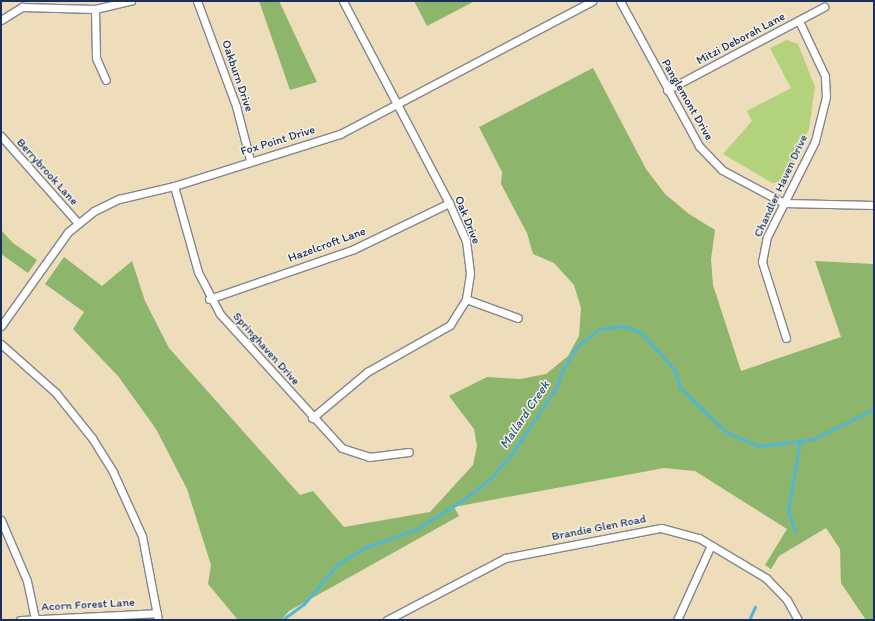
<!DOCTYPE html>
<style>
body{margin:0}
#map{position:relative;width:875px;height:621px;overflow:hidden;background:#edddba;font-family:Itim,sans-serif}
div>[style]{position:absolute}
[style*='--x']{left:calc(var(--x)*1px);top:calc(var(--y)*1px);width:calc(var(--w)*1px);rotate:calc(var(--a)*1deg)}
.green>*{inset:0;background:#b2d37b}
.forest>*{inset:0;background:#8db56b}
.stream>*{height:2.5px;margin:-1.25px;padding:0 1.25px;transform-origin:1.25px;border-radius:1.25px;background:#53b7d2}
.roads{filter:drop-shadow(1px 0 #84868c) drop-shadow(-1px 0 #84868c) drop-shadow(0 1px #84868c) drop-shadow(0 -1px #84868c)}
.street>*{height:7px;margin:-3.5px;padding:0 3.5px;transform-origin:3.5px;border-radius:3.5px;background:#fff}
span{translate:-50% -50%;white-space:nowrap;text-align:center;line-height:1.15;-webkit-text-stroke:3px #f7f3e8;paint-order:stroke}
.street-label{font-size:12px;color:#1b2f5e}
.water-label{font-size:13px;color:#2c5881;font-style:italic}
.frame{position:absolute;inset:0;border:2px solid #1b2f5e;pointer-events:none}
</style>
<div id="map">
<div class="green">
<i style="clip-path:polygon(787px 40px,798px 44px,815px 87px,809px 129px,787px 177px,781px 182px,772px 183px,723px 154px,752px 121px,747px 111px,791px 88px,770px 48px)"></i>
</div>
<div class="forest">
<i style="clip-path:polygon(259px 1px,279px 1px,317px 82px,290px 90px)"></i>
<i style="clip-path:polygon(414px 1px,475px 1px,427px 26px)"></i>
<i style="clip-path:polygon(593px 68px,646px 169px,665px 194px,689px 214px,715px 230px,711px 259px,713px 285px,741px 371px,841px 337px,815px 261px,873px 264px,874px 249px,874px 620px,866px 620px,841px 583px,840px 549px,826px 528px,779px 556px,771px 569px,765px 565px,787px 529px,695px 471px,664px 468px,454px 507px,459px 516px,289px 611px,281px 620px,238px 620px,208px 584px,211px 565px,187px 489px,156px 429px,118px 376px,73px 329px,84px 312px,45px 284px,64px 257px,102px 286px,132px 261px,145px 301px,169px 348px,300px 495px,313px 491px,344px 527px,430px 512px,473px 465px,477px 446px,474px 429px,449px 396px,487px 377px,520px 379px,546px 374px,568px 356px,579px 336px,581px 308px,574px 285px,554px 263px,533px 254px,527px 233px,501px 184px,502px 172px,479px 127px)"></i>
<i style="clip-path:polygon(1px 230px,13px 243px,37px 260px,28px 273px,1px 254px)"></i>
</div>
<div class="stream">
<i style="--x:795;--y:531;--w:21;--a:-109"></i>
<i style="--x:788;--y:511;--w:71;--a:-80.3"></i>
<i style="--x:282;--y:620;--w:27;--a:-36"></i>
<i style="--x:304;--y:604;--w:51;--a:-49.8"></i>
<i style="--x:337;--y:565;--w:32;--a:-32"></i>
<i style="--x:364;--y:548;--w:56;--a:-19.7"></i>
<i style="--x:417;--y:529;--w:57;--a:-32"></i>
<i style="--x:465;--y:499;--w:32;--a:-39"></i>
<i style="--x:490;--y:479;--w:32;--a:-49"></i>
<i style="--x:511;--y:455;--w:81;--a:-56.1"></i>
<i style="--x:556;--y:388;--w:20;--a:-70"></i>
<i style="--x:563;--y:369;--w:26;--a:-58"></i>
<i style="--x:577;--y:347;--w:28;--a:-39"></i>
<i style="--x:599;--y:329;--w:26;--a:-7"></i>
<i style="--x:625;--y:326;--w:17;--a:21"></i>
<i style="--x:641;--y:332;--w:51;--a:48.2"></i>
<i style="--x:675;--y:370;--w:19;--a:72"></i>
<i style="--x:681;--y:388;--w:23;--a:45"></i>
<i style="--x:697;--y:404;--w:42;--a:43.1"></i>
<i style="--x:728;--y:433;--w:34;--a:23"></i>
<i style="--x:759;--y:446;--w:55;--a:-7.3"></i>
<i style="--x:814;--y:439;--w:67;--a:-26.6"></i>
<i style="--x:749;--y:620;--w:14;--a:-65"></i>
</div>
<div class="roads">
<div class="street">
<i style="--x:197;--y:1;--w:112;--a:69.6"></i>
<i style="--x:236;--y:106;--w:56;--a:75.5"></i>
<i style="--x:620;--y:1;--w:165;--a:61.4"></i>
<i style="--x:699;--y:146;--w:33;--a:46"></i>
<i style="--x:722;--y:170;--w:70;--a:28"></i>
<i style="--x:784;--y:203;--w:90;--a:1.3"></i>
<i style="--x:95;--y:9;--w:49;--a:88.8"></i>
<i style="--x:96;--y:58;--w:24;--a:66"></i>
<i style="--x:1;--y:20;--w:25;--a:-32"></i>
<i style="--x:22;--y:7;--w:73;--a:1.6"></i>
<i style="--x:95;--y:9;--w:37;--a:-13"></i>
<i style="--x:667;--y:90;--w:178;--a:-27.9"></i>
<i style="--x:1;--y:136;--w:115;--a:48.5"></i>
<i style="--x:174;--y:186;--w:89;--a:74.4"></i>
<i style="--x:198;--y:272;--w:47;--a:62.4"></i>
<i style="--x:220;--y:314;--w:181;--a:47.7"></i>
<i style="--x:342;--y:448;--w:28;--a:18"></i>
<i style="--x:369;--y:457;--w:40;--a:-7.1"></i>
<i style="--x:209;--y:299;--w:153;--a:-19"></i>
<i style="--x:354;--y:249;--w:106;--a:-25.8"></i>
<i style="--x:466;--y:299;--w:55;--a:20.1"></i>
<i style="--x:1;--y:326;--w:115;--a:-54.5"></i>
<i style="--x:68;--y:232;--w:33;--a:-39"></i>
<i style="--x:94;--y:211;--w:28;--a:-26"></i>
<i style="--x:119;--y:199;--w:57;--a:-13.3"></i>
<i style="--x:174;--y:186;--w:174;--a:-17.4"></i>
<i style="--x:340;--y:134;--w:285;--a:-27.8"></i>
<i style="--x:786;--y:338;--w:80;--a:-107.5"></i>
<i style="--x:762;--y:262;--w:25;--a:-79"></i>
<i style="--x:767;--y:237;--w:107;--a:-63.4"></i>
<i style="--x:815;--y:141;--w:45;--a:-76"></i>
<i style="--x:826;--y:97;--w:21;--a:-93"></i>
<i style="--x:825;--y:76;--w:61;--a:-115.3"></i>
<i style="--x:1;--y:344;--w:74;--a:41.7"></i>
<i style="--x:56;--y:393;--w:58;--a:51.3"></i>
<i style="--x:92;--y:438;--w:40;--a:58"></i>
<i style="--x:113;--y:472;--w:70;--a:65.6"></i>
<i style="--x:142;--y:536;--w:86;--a:79.2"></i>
<i style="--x:312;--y:418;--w:72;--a:-39.9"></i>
<i style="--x:367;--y:372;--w:95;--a:-29.5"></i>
<i style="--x:450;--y:325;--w:31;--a:-58"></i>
<i style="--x:466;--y:299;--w:26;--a:-81"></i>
<i style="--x:470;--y:273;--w:32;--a:-97"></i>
<i style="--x:466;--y:241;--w:42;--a:-114.1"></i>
<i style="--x:449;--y:203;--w:228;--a:-117.7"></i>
<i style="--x:1;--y:520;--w:66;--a:66.9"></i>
<i style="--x:27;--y:581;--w:39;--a:78"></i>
<i style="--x:20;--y:620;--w:137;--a:-2.9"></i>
<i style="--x:387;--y:620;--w:133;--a:-27.7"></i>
<i style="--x:505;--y:558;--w:159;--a:-10.9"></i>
<i style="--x:661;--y:528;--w:39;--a:15"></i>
<i style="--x:699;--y:538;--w:78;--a:30.8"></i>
<i style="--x:766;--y:578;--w:30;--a:46"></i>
<i style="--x:787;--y:600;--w:23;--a:61"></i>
<i style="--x:677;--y:620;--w:82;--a:-65.6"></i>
</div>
</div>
<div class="street-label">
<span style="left:741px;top:39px;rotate:-28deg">Mitzi Deborah Lane</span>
<span style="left:237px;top:76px;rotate:71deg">Oakburn Drive</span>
<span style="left:687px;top:100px;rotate:60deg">Panglemont Drive</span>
<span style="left:278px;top:141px;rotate:-17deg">Fox Point Drive</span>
<span style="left:47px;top:172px;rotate:48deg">Berrybrook Lane</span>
<span style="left:781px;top:186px;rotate:-65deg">Chandler Haven Drive</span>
<span style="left:467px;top:220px;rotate:68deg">Oak Drive</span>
<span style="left:327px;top:245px;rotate:-20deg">Hazelcroft Lane</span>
<span style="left:266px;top:349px;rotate:48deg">Springhaven Drive</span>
<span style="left:599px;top:528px;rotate:-11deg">Brandie Glen Road</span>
<span style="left:88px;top:605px;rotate:-3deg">Acorn Forest Lane</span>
</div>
<div class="water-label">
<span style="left:525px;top:415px;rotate:-56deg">Mallard Creek</span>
</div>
<div class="frame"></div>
</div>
